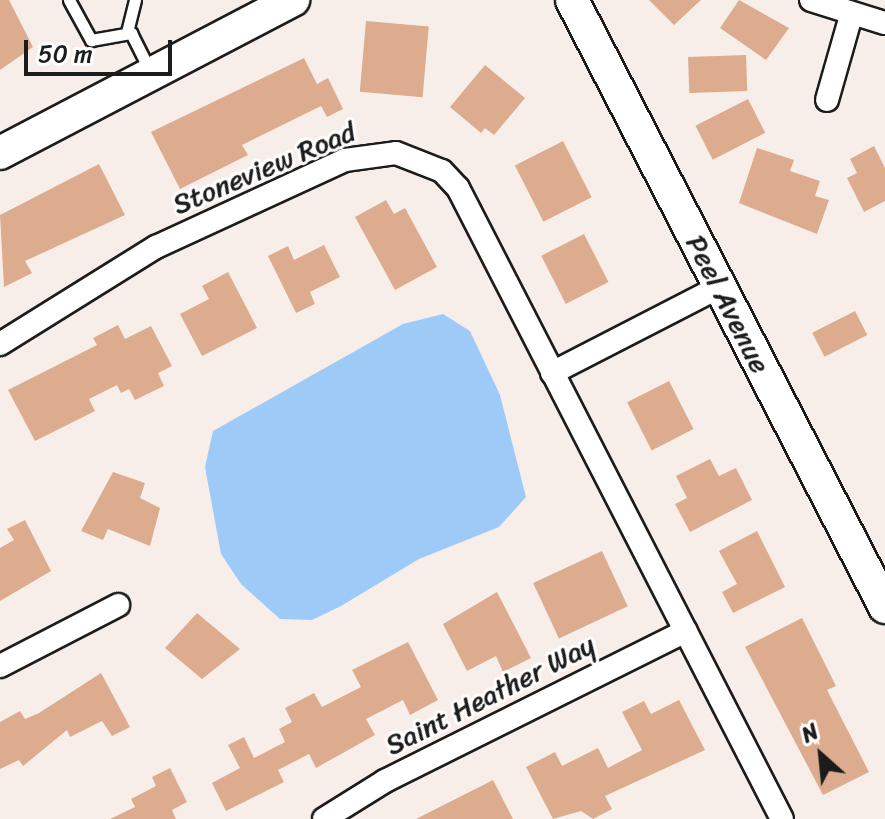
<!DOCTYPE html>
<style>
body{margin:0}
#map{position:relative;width:885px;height:819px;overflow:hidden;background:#f8eee9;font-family:Sriracha,sans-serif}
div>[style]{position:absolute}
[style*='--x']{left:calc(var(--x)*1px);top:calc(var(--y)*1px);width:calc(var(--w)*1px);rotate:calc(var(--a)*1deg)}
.water>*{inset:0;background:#9ecaf8}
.building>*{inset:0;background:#ddac8f;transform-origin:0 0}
.roads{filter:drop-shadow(2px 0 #1c1c1c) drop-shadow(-2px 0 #1c1c1c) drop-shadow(0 2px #1c1c1c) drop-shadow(0 -2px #1c1c1c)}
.lane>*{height:11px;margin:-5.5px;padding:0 5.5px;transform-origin:5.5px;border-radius:5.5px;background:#fff}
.street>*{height:22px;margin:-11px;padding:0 11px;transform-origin:11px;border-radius:11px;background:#fff}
.secondary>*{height:32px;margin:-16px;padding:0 16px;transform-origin:16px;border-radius:16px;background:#fff}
span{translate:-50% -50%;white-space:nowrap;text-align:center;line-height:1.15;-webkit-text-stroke:6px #fff;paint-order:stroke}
.street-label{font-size:28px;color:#1c1c1c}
.north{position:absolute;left:781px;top:715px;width:80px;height:80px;-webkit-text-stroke:6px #fff;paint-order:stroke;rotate:333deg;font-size:22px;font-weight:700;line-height:32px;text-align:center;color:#1c1c1c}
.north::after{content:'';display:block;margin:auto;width:28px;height:36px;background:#1c1c1c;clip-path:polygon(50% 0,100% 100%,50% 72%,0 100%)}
.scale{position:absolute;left:24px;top:40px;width:148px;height:36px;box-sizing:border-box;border:4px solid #1c1c1c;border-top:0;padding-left:10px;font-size:24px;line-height:28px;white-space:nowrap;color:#1c1c1c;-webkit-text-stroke:6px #fff;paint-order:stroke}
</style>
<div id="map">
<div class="water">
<i style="clip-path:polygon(443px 314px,470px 331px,500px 395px,526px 497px,499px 527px,419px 559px,341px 606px,312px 620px,280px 619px,241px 584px,221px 554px,205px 467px,213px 431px,403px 324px)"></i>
</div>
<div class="building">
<i style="clip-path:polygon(0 0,9px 0,33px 47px,0 70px)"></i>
<i style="clip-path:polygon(649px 0,701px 0,674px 25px)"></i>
<i style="clip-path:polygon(739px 0,789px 28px,766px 60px,720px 28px)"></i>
<i style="left:366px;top:21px;width:63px;height:71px;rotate:5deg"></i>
<i style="left:746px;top:55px;width:36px;height:58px;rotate:88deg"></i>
<i style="clip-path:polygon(304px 58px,317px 84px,328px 78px,343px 109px,327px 117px,321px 106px,242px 145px,248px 155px,180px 189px,151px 132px)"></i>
<i style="clip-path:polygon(485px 65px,525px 98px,494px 135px,485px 128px,481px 133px,450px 107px)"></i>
<i style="left:748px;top:99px;width:38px;height:59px;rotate:63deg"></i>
<i style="left:563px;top:141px;width:63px;height:54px;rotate:63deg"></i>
<i style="clip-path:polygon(874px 146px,885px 168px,885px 201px,864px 212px,847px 178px,857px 173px,850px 159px)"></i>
<i style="clip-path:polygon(757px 148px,794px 160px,790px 171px,820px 181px,815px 196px,829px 200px,817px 234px,739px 203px)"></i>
<i style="clip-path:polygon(99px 164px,125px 215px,25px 261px,32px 273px,4px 287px,0 215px)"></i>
<i style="clip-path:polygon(386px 200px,394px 214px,405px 208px,437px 267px,395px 290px,355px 217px)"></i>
<i style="left:584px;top:234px;width:54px;height:48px;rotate:63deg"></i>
<i style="clip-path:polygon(324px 245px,340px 277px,310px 292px,315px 304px,296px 313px,268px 256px,288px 246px,294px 260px)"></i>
<i style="clip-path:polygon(228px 272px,257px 328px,202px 356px,180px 314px,209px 299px,202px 286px)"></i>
<i style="left:855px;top:311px;width:27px;height:48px;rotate:63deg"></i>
<i style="clip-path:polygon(118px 325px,125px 339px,151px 326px,172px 366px,158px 373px,164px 386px,135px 400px,129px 389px,121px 393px,117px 385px,89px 399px,95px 411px,35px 441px,8px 390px,97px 345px,93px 338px)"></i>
<i style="left:669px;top:381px;width:54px;height:47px;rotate:63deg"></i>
<i style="clip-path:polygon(710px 459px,719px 476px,736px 468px,752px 500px,690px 532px,675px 504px,687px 498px,676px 476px)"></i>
<i style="clip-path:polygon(113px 472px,145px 483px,140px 498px,160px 508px,150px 546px,108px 529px,103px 540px,81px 531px)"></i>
<i style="clip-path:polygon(25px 520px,51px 571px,0 601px,0 548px,14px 540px,7px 529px)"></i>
<i style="clip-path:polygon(757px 531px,785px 587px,733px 613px,722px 592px,737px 584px,719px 551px)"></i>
<i style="left:602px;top:551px;width:61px;height:76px;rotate:65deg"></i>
<i style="clip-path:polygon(497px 592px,531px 658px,503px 672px,496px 656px,467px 671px,443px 624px)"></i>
<i style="clip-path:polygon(197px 613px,240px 649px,202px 679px,165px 648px)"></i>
<i style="clip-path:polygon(802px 618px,836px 686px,827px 690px,869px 772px,823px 795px,745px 647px)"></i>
<i style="clip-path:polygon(408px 642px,438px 700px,410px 715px,403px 700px,366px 719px,375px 735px,316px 768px,309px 754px,278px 770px,284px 782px,226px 811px,212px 783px,240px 768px,228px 745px,244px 737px,254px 758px,285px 742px,279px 729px,292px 722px,285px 708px,314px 693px,322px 707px,361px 687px,352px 670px)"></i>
<i style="clip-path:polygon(101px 673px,130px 727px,112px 736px,102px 721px,70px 737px,67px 730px,23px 766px,19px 760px,0 769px,0 722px,20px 711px,25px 719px,39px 713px)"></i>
<i style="clip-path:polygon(679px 700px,705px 750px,605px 796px,612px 809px,593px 819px,581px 811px,553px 819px,526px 767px,555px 752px,562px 766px,598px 748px,608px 768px,642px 750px,622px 712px,644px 701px,651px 714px)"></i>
<i style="clip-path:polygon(170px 768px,187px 802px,172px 810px,176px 819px,110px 819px,135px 807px,131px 799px,156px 786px,152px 777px)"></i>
<i style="clip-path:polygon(493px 780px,513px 819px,416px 819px)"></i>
</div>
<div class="roads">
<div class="lane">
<i style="--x:69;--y:0;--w:46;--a:61.2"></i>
<i style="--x:91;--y:40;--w:41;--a:-9.9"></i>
<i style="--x:131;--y:33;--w:42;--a:63.4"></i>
<i style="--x:127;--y:32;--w:33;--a:-76"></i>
</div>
<div class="street">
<i style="--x:811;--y:0;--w:77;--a:17.3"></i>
<i style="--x:827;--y:100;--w:87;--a:-74.1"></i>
<i style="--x:0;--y:344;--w:184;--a:-31.9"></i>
<i style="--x:156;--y:247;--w:208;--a:-24.7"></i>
<i style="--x:345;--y:160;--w:51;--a:-7.8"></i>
<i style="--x:396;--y:153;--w:49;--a:21.4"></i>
<i style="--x:442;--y:171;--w:23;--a:47"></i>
<i style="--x:458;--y:188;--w:709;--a:62.82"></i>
<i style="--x:552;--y:373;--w:188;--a:-27.2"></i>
<i style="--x:0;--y:666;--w:133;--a:-27.3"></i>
<i style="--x:324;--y:819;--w:72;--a:-31.9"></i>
<i style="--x:385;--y:781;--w:336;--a:-26.5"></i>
</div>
<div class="secondary">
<i style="--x:572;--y:0;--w:683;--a:62.72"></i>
<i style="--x:0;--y:153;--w:331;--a:-27.6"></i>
</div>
</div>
<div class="street-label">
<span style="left:264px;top:168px;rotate:-23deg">Stoneview Road</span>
<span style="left:728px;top:304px;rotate:63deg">Peel Avenue</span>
<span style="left:490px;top:695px;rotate:-27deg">Saint Heather Way</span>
</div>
<div class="north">N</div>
<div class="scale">50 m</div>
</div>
